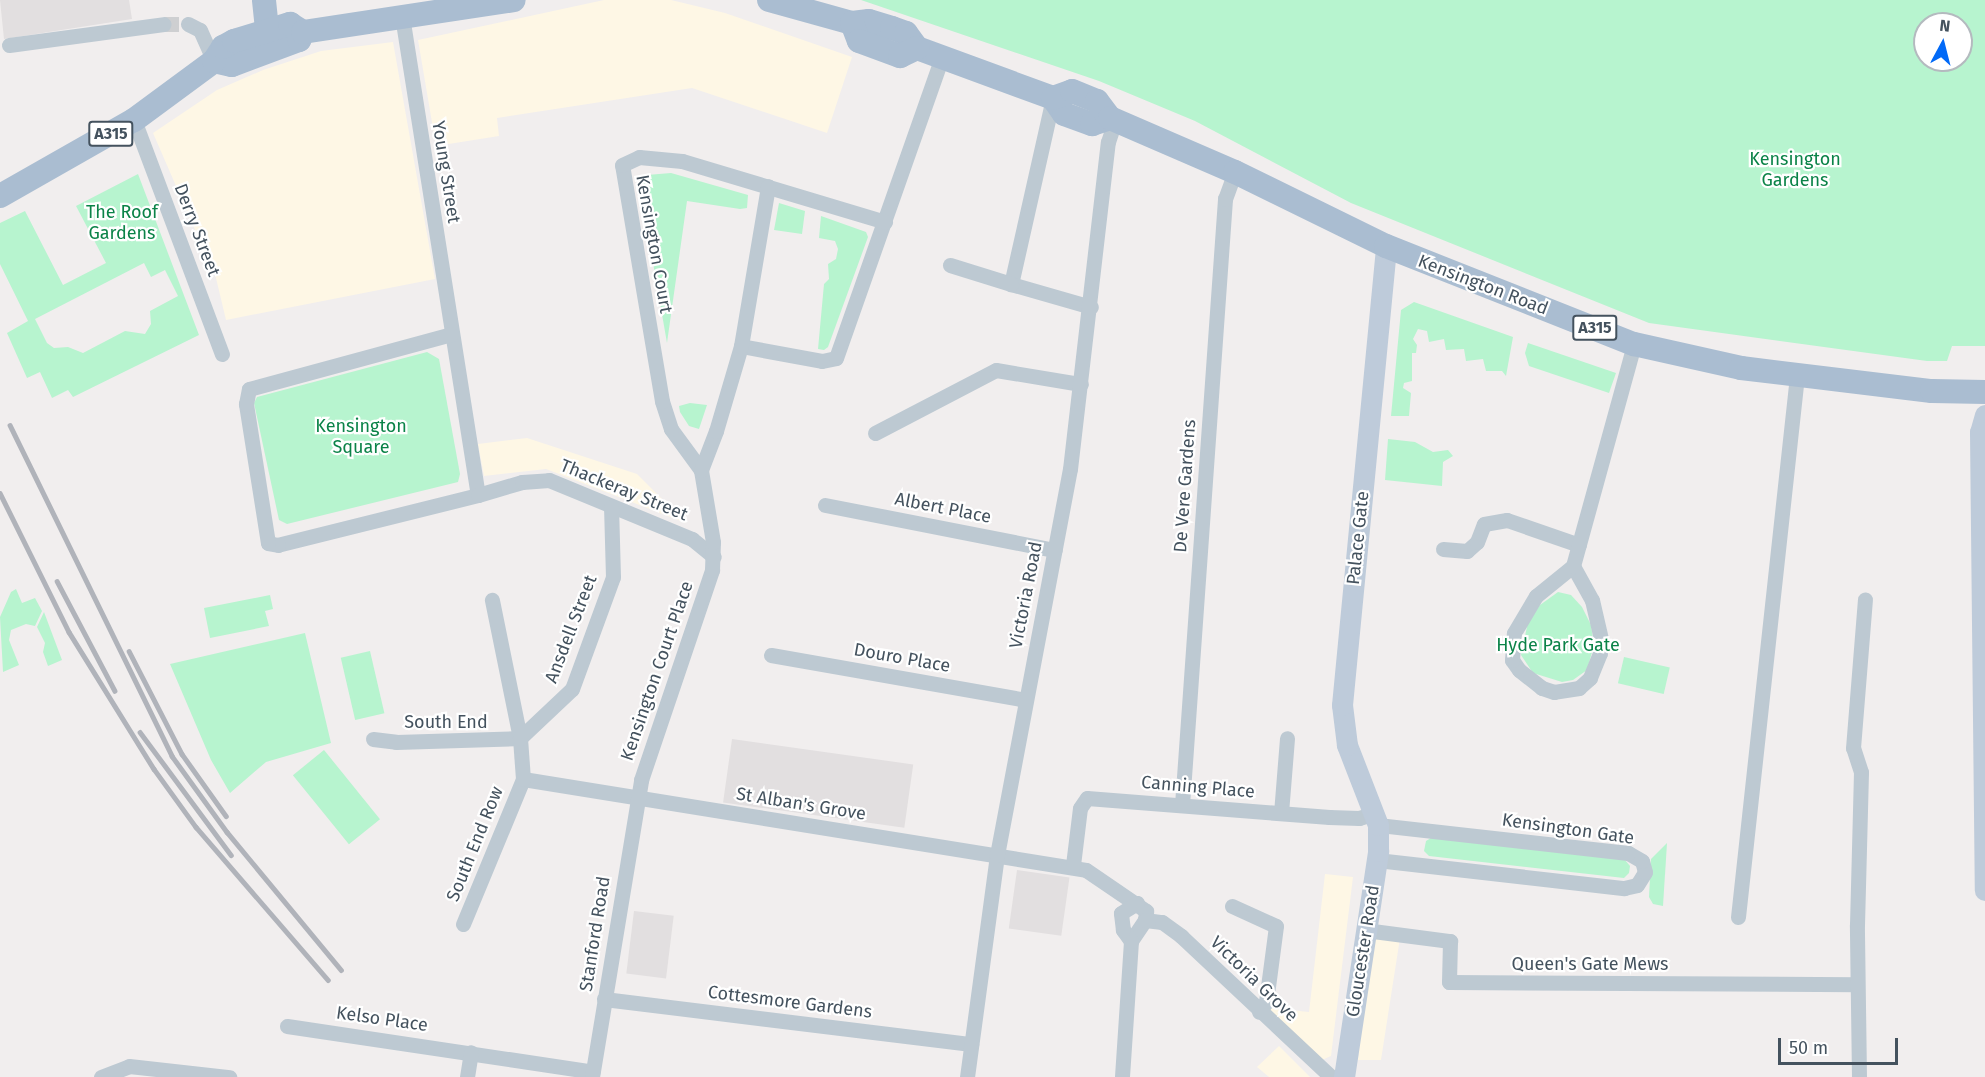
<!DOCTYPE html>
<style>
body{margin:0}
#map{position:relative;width:1985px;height:1077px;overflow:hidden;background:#f1eeee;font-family:"Fira Sans",sans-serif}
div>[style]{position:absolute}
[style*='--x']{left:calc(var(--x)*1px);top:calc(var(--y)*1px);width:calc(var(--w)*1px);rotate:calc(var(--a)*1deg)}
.commercial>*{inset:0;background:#fef7e5}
.education>*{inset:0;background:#e2dfe0;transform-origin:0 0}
.green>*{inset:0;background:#b7f4cf;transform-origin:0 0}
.street-tunnel>*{height:15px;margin-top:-7.5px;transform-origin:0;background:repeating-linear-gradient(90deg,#cecfd1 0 15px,transparent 0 23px)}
.street>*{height:15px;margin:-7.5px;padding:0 7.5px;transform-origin:7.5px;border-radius:7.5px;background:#bdc9d2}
.secondary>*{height:21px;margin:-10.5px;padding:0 10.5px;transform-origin:10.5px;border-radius:10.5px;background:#becbda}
.primary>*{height:24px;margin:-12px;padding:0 12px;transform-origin:12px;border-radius:12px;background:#aabdd1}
.rail>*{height:4.5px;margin:-2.25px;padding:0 2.25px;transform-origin:2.25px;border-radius:2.25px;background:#b0b3ba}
span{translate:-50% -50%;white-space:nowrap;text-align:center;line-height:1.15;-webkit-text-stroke:4.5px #fff;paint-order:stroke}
.shield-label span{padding:2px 4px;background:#fff;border:2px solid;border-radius:4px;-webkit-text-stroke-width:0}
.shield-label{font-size:16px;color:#44525e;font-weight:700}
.park-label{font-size:18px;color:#0b8348}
.street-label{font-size:18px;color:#44525e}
.north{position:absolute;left:1913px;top:12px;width:60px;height:60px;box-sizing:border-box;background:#fff;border:2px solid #b4babf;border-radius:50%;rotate:7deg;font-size:16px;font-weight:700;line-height:24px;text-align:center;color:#44525e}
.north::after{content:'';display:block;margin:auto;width:21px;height:27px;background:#026af7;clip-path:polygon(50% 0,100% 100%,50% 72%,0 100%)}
.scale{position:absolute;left:1778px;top:1038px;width:120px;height:27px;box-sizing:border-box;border:3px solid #44525e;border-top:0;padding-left:8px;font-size:18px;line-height:21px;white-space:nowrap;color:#44525e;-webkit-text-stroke:4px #fff;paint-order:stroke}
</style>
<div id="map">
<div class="commercial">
<i style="clip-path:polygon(604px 0,671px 0,725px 13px,852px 57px,827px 133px,692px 88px,497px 118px,499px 136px,436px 146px,418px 40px)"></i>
<i style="clip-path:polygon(393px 42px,435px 279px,226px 320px,216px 278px,153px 133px,217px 90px,263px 70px,321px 51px)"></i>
<i style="clip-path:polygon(527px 438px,637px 474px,686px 523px,546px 469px,484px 476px,478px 444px)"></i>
<i style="clip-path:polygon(1325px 874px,1353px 877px,1331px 1056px,1322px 1060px,1268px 1014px,1269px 1008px,1309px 1012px)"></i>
<i style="clip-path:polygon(1372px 934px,1400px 938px,1381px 1060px,1358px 1060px)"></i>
<i style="clip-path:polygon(1279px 1046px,1310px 1077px,1269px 1077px,1257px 1067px)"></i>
</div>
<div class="education">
<i style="clip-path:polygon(0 0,129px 0,132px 19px,4px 39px)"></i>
<i style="left:732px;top:739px;width:183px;height:64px;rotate:8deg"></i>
<i style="left:1017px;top:870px;width:53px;height:59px;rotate:8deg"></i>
<i style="left:634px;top:911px;width:40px;height:63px;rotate:7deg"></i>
</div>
<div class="green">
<i style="clip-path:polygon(evenodd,861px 0,1985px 0,1985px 346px,1952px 346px,1947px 361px,1927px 361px,1649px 323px,1351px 203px,1195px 121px,1099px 81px,861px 0,1925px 24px,1961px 24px,1961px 60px,1925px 60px,1925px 24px)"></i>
<i style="clip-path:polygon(671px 173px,748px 195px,747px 208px,740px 209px,687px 201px,667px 343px,640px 188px,647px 175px)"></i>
<i style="clip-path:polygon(evenodd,138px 174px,199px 335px,73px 397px,68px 390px,52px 398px,40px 372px,27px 378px,7px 333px,28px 321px,0 264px,0 223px,25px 211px,63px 285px,106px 263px,76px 206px,138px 174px,144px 263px,151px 277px,165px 270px,178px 296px,150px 311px,151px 324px,145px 334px,125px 331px,83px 353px,68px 347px,54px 348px,47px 343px,35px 319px,144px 263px)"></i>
<i style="clip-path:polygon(779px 203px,805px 211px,802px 234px,774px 230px)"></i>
<i style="clip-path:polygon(821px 216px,866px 232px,868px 237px,828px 347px,824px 350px,818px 349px,824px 284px,829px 279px,828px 264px,836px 259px,838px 249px,835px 241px,819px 238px)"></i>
<i style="clip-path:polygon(1414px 302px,1513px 337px,1506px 376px,1502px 371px,1486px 371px,1483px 359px,1466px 361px,1464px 349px,1446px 350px,1444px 339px,1429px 342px,1427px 331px,1418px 329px,1413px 339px,1417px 345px,1416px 353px,1412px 353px,1412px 381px,1404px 383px,1403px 388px,1411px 393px,1409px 416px,1391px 416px,1401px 310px)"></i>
<i style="clip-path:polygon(1528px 343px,1616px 373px,1609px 393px,1529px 366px,1525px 353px)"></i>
<i style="clip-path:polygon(427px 352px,439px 359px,460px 474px,458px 482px,287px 524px,279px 520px,254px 403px,257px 397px)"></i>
<i style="clip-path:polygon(690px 403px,707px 405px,699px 429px,689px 426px,680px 412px,679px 406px)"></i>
<i style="clip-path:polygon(1388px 439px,1415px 442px,1433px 452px,1448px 450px,1453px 456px,1443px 462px,1442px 486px,1385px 480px)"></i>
<i style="clip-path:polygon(16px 589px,22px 603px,35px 598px,42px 611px,35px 626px,26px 624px,11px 630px,9px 640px,19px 665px,3px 672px,0 617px,11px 592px)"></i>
<i style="clip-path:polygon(1558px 592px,1571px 595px,1582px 607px,1591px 625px,1594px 645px,1587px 670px,1573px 680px,1562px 682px,1533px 673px,1521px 655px,1528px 622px,1540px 605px)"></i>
<i style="clip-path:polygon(270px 595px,273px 609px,265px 611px,269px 626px,210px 638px,204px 608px)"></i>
<i style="clip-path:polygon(44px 612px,62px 660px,48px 666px,43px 652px,45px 643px,37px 627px)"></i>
<i style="clip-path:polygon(305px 633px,331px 743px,266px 762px,230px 793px,211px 760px,170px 664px)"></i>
<i style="left:370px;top:651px;width:64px;height:30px;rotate:77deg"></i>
<i style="left:1624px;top:657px;width:47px;height:27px;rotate:13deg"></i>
<i style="left:324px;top:750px;width:89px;height:40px;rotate:51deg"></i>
<i style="clip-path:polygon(1431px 838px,1625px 860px,1630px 866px,1629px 873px,1624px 878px,1429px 856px,1424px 851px,1426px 841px)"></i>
<i style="clip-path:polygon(1667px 843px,1663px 906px,1653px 904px,1649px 897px,1651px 859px)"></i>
</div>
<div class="street-tunnel">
<i style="--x:164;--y:24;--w:24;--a:0"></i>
</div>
<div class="street">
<i style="--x:402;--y:16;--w:485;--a:81"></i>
<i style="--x:478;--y:495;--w:206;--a:166"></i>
<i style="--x:278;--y:545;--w:10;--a:-169"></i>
<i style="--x:268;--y:543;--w:141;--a:-99"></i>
<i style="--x:246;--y:404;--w:15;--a:-79"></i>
<i style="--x:249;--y:389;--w:209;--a:-15.2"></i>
<i style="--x:188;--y:24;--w:13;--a:27"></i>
<i style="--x:200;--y:30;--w:34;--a:66"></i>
<i style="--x:9;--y:45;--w:156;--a:-7.7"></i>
<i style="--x:1053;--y:98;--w:191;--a:102.7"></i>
<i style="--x:1011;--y:284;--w:83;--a:16"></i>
<i style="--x:134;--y:120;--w:250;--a:69.4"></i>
<i style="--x:950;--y:265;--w:64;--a:17.3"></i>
<i style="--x:741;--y:346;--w:82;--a:10.5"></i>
<i style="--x:822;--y:361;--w:14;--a:-12"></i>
<i style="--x:836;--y:358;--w:319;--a:-70.6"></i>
<i style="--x:875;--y:433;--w:136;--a:-27.5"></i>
<i style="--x:996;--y:370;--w:86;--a:9.4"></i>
<i style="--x:701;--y:470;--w:51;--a:-126.2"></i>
<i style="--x:671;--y:429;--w:29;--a:-108"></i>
<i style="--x:662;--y:401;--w:239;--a:-99.6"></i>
<i style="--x:622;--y:165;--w:19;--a:-25"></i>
<i style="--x:639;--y:157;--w:43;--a:5.3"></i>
<i style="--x:682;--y:161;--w:212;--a:16.7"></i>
<i style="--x:478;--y:495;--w:46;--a:-16.5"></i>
<i style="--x:522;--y:482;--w:27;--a:-4"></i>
<i style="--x:549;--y:480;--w:155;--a:22.4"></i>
<i style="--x:692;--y:539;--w:28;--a:39"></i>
<i style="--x:825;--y:505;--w:234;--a:11.1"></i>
<i style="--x:1443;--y:549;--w:24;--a:5"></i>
<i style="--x:1467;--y:551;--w:13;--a:-42"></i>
<i style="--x:1477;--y:542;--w:19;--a:-69"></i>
<i style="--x:1484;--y:524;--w:23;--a:-10"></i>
<i style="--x:1507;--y:520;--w:76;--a:19.1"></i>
<i style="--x:1573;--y:566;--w:39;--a:61"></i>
<i style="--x:1592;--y:600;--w:40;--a:77"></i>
<i style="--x:1601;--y:639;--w:14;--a:94"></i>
<i style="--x:1600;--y:653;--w:27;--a:112"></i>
<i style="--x:1590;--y:678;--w:15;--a:138"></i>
<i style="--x:1579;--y:688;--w:25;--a:171"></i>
<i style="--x:1554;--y:692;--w:13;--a:-162"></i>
<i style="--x:1542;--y:688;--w:29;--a:-142"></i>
<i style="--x:1519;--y:670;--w:12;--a:-125"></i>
<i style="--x:1512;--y:660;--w:27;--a:-86"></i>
<i style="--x:1514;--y:633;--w:43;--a:-59.3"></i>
<i style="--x:1536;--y:596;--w:48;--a:-39"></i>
<i style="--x:1573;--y:566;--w:230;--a:-74.6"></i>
<i style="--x:771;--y:655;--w:258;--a:10"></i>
<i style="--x:373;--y:739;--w:23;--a:7"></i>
<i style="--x:396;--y:742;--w:124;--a:-1.8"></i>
<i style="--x:520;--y:738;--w:141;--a:-101.5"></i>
<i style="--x:523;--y:779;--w:570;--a:9.18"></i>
<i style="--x:1086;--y:870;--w:73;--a:34.3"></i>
<i style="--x:1146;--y:911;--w:9;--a:96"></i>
<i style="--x:1145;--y:920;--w:25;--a:124"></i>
<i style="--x:1131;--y:941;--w:136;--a:93.8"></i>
<i style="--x:1182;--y:805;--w:608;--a:-85.94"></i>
<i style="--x:1225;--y:199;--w:29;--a:-70"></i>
<i style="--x:1281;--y:813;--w:75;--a:-85.4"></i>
<i style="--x:1377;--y:860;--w:249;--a:6.5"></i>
<i style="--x:1624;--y:888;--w:13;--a:-13"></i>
<i style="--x:1637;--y:885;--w:15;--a:-58"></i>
<i style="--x:1645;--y:872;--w:11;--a:-105"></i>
<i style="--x:1642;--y:861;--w:16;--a:-150"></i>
<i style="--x:1628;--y:853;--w:252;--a:-173.6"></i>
<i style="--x:1073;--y:865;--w:57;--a:-83"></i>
<i style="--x:1080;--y:808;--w:12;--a:-55"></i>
<i style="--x:1087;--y:798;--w:243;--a:4.5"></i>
<i style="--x:1329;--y:817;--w:30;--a:2"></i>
<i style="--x:1359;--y:818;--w:17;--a:-17"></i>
<i style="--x:1232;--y:906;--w:48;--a:24.4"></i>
<i style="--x:1276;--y:926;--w:77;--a:97.5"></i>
<i style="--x:1266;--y:1002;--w:12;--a:125"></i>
<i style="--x:1738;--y:917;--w:544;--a:-83.78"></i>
<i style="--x:1145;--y:920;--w:17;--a:7"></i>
<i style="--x:1162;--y:922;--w:24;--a:36"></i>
<i style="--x:1181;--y:936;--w:206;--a:43.2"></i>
<i style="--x:463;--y:924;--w:157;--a:-67.5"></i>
<i style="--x:523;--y:779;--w:41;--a:-94.2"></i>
<i style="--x:520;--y:738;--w:71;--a:-43.3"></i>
<i style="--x:572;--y:689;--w:119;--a:-69.9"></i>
<i style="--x:613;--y:577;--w:70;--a:-91.6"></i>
<i style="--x:1365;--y:930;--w:86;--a:7.4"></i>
<i style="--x:1450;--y:941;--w:41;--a:91.4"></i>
<i style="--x:1449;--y:982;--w:408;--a:0.3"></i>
<i style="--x:1131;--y:941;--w:14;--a:-126"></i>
<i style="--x:1123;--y:930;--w:17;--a:-97"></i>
<i style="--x:1121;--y:913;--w:19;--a:-32"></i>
<i style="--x:604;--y:999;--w:370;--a:7"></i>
<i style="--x:287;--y:1026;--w:309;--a:8.5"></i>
<i style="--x:101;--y:1077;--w:30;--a:-21"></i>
<i style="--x:129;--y:1066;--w:101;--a:6.3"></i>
<i style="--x:467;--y:1077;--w:25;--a:-81"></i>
<i style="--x:592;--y:1077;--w:301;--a:-80.6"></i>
<i style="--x:641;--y:780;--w:222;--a:-71.3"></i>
<i style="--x:712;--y:570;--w:28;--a:-88"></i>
<i style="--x:713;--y:542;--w:73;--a:-99.5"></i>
<i style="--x:701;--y:470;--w:42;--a:-69"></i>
<i style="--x:716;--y:431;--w:89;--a:-73.6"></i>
<i style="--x:741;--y:346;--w:162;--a:-80.4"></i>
<i style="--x:967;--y:1077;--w:224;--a:-82.3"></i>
<i style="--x:997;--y:855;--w:393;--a:-79.3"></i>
<i style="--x:1070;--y:469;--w:329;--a:-83.4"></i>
<i style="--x:1108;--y:142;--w:23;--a:-72"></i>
<i style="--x:1859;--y:1077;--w:152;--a:-90.8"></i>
<i style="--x:1857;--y:925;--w:153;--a:-88.5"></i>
<i style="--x:1861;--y:772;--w:25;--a:-108"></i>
<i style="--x:1853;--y:748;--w:149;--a:-85.4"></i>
</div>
<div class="secondary">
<i style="--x:1985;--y:415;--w:18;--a:106"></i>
<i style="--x:1980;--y:432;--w:458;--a:89.4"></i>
<i style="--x:1344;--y:1077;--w:229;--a:-81.4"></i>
<i style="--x:1378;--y:851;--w:26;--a:-90"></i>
<i style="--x:1378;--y:825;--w:86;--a:-111.2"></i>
<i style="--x:1347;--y:745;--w:40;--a:-97.1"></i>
<i style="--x:1342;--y:705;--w:461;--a:-84.5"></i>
</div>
<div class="primary">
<i style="--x:769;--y:0;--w:86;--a:15.5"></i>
<i style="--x:852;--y:23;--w:17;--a:-7"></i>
<i style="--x:869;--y:21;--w:24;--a:17"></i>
<i style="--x:892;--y:28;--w:15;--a:20"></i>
<i style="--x:906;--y:33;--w:19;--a:54"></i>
<i style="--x:917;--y:48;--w:145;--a:20.2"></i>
<i style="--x:1053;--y:98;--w:19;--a:55"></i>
<i style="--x:1064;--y:114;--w:30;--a:20"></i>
<i style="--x:1092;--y:124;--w:19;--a:-18"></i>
<i style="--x:852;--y:23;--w:19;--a:69"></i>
<i style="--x:859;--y:41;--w:44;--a:20.1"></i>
<i style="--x:900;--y:56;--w:19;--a:-25"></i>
<i style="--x:263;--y:45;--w:16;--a:-76"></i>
<i style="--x:267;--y:29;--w:29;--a:-96"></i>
<i style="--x:214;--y:61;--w:18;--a:13"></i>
<i style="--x:232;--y:65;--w:72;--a:-20.5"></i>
<i style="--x:299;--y:40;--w:9;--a:-63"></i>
<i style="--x:1053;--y:98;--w:20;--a:-20"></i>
<i style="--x:1072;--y:91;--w:27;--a:22"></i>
<i style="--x:1097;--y:101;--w:21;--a:53"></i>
<i style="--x:1110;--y:118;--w:136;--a:23.4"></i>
<i style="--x:1235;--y:172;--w:168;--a:26.1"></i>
<i style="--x:1386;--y:246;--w:267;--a:21.6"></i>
<i style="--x:1634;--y:344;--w:110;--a:12.6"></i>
<i style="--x:1741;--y:368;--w:192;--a:6.9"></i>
<i style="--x:1932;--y:391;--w:53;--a:1.1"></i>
<i style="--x:0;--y:196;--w:154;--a:-29.6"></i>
<i style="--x:134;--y:120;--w:99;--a:-36.4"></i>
<i style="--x:214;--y:61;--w:17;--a:-57"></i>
<i style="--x:223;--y:47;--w:13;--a:-29"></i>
<i style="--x:234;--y:41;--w:59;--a:-16.9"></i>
<i style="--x:290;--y:24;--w:15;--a:32"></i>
<i style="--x:303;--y:32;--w:213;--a:-8.6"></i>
</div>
<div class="rail">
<i style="--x:10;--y:425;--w:369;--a:63.9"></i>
<i style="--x:172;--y:756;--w:94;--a:54.1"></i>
<i style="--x:227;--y:832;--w:179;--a:50.4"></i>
<i style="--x:0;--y:493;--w:155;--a:63.6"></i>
<i style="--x:69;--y:632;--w:161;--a:58.2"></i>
<i style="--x:154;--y:769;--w:72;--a:54.1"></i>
<i style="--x:196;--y:827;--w:202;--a:49.2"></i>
<i style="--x:57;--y:581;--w:124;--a:62.2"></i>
<i style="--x:129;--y:651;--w:116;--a:62.8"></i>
<i style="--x:182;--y:754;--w:76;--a:54.6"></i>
<i style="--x:140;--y:732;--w:153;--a:53.5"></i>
</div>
<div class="shield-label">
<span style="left:111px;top:134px">A315</span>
<span style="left:1595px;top:328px">A315</span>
</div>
<div class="park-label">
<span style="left:1795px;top:170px">Kensington<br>Gardens</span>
<span style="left:122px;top:223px">The Roof<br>Gardens</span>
<span style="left:361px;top:437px">Kensington<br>Square</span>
<span style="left:1558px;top:645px">Hyde Park Gate</span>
</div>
<div class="street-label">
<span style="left:446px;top:172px;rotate:81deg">Young Street</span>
<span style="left:197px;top:230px;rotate:69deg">Derry Street</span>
<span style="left:654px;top:244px;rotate:80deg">Kensington Court</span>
<span style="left:1483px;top:285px;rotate:21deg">Kensington Road</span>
<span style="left:1185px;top:486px;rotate:-86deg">De Vere Gardens</span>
<span style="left:624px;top:490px;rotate:22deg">Thackeray Street</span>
<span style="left:943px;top:508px;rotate:11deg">Albert Place</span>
<span style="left:1358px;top:538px;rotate:-84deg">Palace Gate</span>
<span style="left:1026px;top:595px;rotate:-79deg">Victoria Road</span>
<span style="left:571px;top:629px;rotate:-69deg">Ansdell Street</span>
<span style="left:902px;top:658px;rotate:10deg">Douro Place</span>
<span style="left:657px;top:671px;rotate:-71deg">Kensington Court Place</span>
<span style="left:446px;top:722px">South End</span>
<span style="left:1198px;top:787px;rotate:5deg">Canning Place</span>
<span style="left:801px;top:804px;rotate:9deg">St Alban's Grove</span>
<span style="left:1568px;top:829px;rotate:8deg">Kensington Gate</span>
<span style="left:475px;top:844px;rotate:-68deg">South End Row</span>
<span style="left:595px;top:934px;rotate:-81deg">Stanford Road</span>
<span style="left:1363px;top:951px;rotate:-81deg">Gloucester Road</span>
<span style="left:1590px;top:964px">Queen's Gate Mews</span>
<span style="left:1254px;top:979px;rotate:44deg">Victoria Grove</span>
<span style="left:790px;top:1002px;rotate:7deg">Cottesmore Gardens</span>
<span style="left:382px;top:1019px;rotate:8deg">Kelso Place</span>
</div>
<div class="north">N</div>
<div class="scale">50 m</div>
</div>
